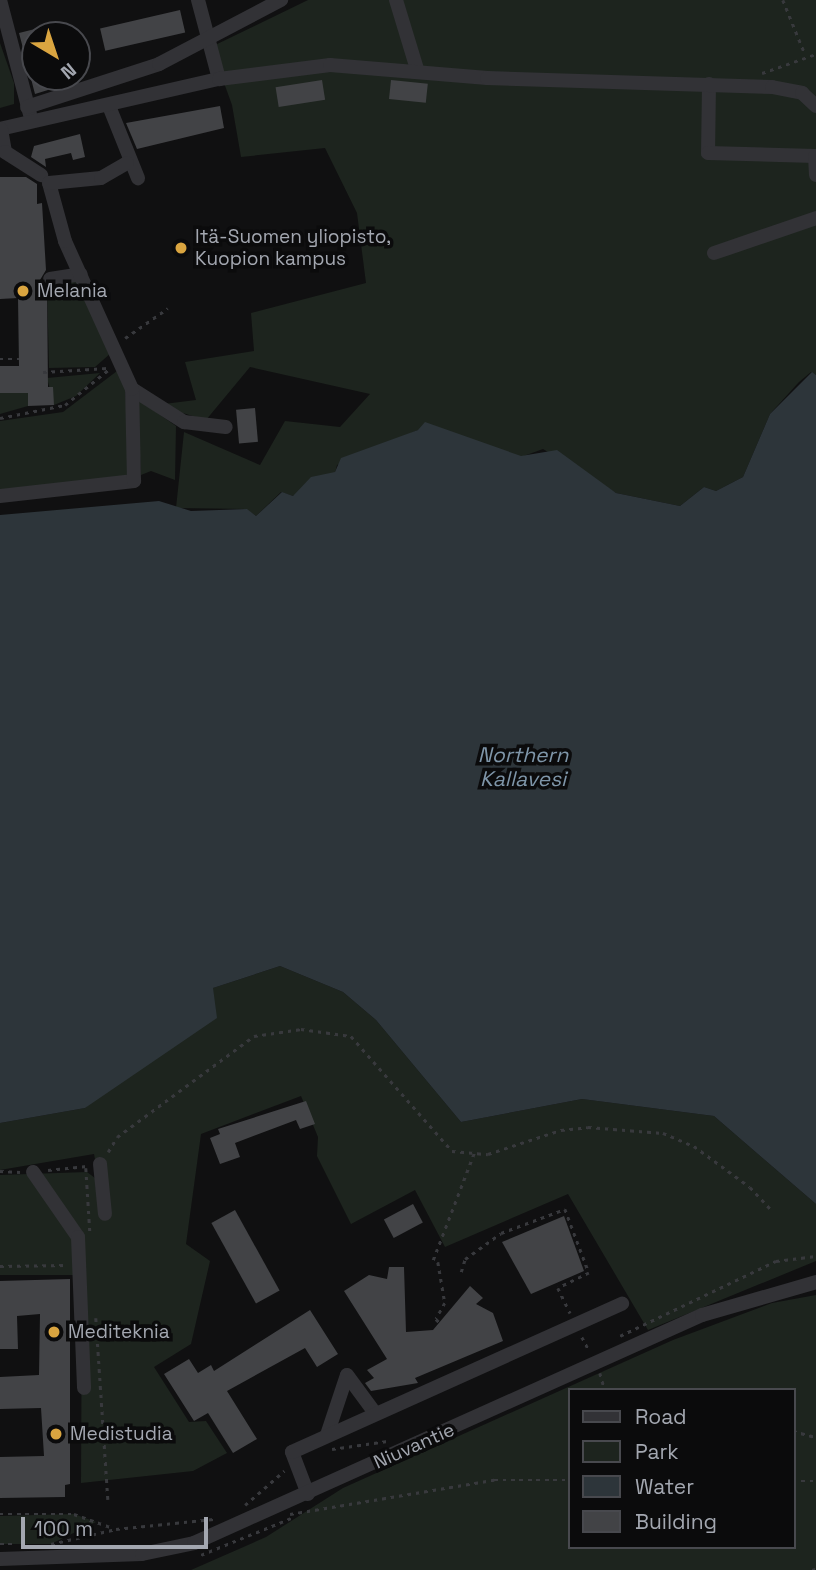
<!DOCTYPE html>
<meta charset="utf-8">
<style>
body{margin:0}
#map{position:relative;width:816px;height:1570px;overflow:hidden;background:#101011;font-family:"Space Grotesk",sans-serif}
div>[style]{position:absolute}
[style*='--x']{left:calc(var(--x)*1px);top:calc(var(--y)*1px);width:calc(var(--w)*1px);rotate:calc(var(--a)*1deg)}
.green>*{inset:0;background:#1d241e}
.water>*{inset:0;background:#2d353a}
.building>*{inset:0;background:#424346;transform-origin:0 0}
.path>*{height:2.5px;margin-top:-1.25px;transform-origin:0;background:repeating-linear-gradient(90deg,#38393d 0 3.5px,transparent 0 8.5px)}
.minor>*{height:14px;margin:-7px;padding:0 7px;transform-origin:7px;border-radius:7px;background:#323236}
.dots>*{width:19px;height:19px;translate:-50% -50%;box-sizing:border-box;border:4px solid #0b0b0c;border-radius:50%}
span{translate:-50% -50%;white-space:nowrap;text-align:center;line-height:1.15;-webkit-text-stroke:7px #0b0b0c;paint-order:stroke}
.poi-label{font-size:19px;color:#a3a7b0}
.left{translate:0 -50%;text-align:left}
.street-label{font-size:19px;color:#a3a7b0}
.water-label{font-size:21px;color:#7e95a8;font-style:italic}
.legend{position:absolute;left:568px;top:1388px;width:228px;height:161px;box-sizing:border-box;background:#0b0b0c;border:2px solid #48494e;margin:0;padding:9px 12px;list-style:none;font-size:21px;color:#a3a7b0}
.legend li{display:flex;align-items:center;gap:14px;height:35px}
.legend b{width:35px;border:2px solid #48494e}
.north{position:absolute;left:21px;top:21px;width:70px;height:70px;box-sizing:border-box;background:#0b0b0c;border:2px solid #48494e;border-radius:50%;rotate:141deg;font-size:19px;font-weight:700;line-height:28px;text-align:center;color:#a3a7b0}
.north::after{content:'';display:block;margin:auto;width:24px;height:32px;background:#daa540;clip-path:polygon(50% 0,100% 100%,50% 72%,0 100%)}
.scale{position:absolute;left:21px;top:1517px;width:187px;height:32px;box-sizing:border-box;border:4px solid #a3a7b0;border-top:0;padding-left:9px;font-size:21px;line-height:24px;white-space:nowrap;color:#a3a7b0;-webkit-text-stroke:5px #0b0b0c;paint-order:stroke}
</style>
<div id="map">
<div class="green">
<i style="clip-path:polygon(308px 0,816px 0,816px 375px,811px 372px,799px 382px,770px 414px,743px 477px,716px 491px,704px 487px,680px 506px,616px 493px,543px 449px,521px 457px,418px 430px,337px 465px,335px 473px,293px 496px,281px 492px,256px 516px,246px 509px,176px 508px,184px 432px,260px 465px,285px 421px,340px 427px,370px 394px,250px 367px,206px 420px,156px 405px,196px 400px,185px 362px,254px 351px,251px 313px,366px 283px,357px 213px,325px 148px,241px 157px,232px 105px,211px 47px)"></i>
<i style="clip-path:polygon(0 43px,14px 83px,14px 104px,0 108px)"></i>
<i style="clip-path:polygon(77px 278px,111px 353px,95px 367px,49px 368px,47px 284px)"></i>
<i style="clip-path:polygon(117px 371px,124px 375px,131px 470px,124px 478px,0 490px,0 421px,63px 412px)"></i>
<i style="clip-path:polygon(100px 373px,76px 396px,54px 405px,47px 378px)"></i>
<i style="clip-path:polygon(0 393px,28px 393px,28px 406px,0 414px)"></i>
<i style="clip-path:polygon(137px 399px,176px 426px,175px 480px,151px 471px,141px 475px)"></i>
<i style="clip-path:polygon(280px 966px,343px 992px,376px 1020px,461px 1122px,582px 1099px,714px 1116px,816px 1204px,816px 1261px,648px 1330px,568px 1194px,445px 1247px,415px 1190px,351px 1224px,317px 1156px,318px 1137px,301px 1096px,201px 1134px,186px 1244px,210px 1261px,191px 1344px,154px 1367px,189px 1422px,206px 1421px,227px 1453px,193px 1471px,81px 1483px,82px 1275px,0 1275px,0 1175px,87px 1172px,99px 1181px,94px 1154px,0 1170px,0 1123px,85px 1108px,213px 988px)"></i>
<i style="clip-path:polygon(evenodd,816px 1295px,816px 1570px,191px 1570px,266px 1537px,343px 1488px,673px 1340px,772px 1303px,816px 1295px,569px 1390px,793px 1390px,793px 1547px,569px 1547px,569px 1390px)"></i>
<i style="clip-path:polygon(74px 1514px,96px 1522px,51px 1544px,0 1544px,0 1516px)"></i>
</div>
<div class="water">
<i style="clip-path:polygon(812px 372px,816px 375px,816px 1204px,714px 1116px,582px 1099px,461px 1122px,376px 1020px,343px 992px,280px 966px,213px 988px,217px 1018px,85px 1108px,0 1123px,0 515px,159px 501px,191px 511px,247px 509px,256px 516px,282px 492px,293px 496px,311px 477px,335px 472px,341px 458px,418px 430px,425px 422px,521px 456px,557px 450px,616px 493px,680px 506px,704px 487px,716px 491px,743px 477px,770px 414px)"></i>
</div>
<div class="building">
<i style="left:180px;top:10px;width:23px;height:82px;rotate:77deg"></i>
<i style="clip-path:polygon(35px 29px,35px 77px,59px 77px,61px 86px,35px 94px,19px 33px)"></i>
<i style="left:322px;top:80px;width:20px;height:47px;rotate:81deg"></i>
<i style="left:391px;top:80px;width:37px;height:19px;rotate:6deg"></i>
<i style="clip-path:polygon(220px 106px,224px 128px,137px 149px,126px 123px)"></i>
<i style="clip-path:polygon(80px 134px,85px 157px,73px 160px,71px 153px,45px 159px,46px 167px,31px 157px,34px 146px)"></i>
<i style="clip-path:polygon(0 177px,26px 177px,37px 184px,37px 204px,42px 203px,46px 270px,40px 280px,47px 288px,48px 387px,53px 387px,54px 405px,28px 406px,28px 393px,0 393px,0 366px,19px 366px,18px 298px,0 299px)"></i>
<i style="left:255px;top:408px;width:34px;height:19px;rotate:85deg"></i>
<i style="clip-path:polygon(306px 1101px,315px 1124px,300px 1129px,296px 1120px,235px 1143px,240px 1157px,220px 1164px,210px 1138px,220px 1134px,218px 1129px)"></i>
<i style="left:413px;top:1204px;width:21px;height:33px;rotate:62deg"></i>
<i style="left:235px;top:1210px;width:92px;height:27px;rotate:61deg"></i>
<i style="clip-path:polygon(564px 1216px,584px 1271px,531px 1294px,502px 1242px)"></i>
<i style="clip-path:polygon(389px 1267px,404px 1267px,406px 1332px,433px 1330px,470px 1286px,483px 1298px,476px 1304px,493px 1313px,503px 1341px,415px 1378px,418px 1383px,371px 1391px,365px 1383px,374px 1378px,367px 1370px,387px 1359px,344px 1291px,369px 1275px,387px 1279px)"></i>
<i style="clip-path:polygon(70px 1279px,70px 1484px,65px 1485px,65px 1497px,0 1498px,0 1457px,44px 1456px,41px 1408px,0 1409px,0 1377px,39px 1375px,40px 1314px,17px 1316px,18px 1349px,0 1349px,0 1281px)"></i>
<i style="clip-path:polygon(310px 1310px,338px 1354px,317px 1367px,305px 1348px,227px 1391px,257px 1439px,233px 1453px,208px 1413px,194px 1421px,164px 1374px,189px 1359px,198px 1373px,211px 1365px,214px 1371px)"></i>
</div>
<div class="path">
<i style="--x:783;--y:0;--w:58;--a:67.8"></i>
<i style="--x:762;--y:73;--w:57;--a:-19.4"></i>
<i style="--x:125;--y:338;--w:52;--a:-34.9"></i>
<i style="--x:0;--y:359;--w:19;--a:0"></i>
<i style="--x:43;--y:372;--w:65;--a:-3.5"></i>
<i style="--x:0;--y:418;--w:66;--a:-11.3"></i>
<i style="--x:65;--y:405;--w:55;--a:-39.1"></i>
<i style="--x:108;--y:1152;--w:17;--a:-59"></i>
<i style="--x:117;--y:1137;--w:170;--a:-36.4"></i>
<i style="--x:254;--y:1036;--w:48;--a:-8.5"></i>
<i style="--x:301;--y:1029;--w:50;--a:8"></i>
<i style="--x:351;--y:1036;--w:153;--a:48.7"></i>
<i style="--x:452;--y:1151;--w:36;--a:5"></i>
<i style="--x:488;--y:1154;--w:77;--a:-18.2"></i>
<i style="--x:561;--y:1130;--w:27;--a:-6"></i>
<i style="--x:588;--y:1127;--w:75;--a:4.6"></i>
<i style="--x:663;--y:1133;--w:34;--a:23"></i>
<i style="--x:694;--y:1146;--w:69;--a:36.2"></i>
<i style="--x:750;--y:1187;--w:33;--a:47"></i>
<i style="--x:86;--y:1168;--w:63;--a:86.4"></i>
<i style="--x:48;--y:1170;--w:39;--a:-6"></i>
<i style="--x:0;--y:1171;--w:20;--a:3"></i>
<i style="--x:433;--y:1260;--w:115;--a:-69"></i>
<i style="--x:438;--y:1262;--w:42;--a:80.3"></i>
<i style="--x:445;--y:1303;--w:18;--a:119"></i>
<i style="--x:436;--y:1319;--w:6;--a:45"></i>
<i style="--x:0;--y:1266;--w:67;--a:-0.9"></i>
<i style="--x:461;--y:1272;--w:14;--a:-73"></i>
<i style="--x:465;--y:1259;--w:44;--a:-35.8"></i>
<i style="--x:501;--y:1233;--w:68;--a:-20.6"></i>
<i style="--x:565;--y:1209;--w:68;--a:69.4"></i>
<i style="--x:589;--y:1273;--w:34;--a:154"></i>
<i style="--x:558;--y:1288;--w:28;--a:64"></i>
<i style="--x:96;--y:1318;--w:182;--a:86.2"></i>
<i style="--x:620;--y:1336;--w:173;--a:-25.7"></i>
<i style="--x:776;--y:1261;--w:40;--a:-7.1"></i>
<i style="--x:582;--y:1337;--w:15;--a:62"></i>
<i style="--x:600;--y:1373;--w:18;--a:74"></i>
<i style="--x:793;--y:1431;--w:24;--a:15"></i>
<i style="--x:332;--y:1449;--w:56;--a:-8.3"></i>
<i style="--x:793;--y:1481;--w:23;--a:0"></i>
<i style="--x:245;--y:1505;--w:52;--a:-41.1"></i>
<i style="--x:0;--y:1514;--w:74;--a:0"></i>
<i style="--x:74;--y:1514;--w:41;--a:19.7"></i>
<i style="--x:290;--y:1514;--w:207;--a:-9.5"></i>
<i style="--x:494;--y:1480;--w:75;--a:0"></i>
<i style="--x:0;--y:1544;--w:13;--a:0"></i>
<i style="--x:51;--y:1544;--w:67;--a:-13"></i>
<i style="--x:116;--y:1529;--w:98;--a:-5.9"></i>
<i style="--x:201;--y:1555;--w:97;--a:-22.3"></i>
<i style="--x:812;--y:1570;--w:4;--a:-14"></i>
</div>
<div class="minor">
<i style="--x:0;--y:0;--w:118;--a:75.3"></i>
<i style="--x:198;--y:0;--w:82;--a:75.1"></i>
<i style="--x:396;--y:0;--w:72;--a:73.1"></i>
<i style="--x:709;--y:84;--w:69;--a:90.8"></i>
<i style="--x:708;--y:153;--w:107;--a:1.6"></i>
<i style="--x:815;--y:156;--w:19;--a:87"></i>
<i style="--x:109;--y:106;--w:78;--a:68.1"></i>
<i style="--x:27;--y:107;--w:139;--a:-18"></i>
<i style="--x:159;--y:64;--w:138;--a:-27.7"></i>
<i style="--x:0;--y:129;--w:225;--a:-12.9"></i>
<i style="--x:219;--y:79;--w:112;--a:-7.2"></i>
<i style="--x:330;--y:65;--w:158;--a:4.7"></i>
<i style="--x:487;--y:78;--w:285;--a:1.8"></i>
<i style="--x:772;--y:87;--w:31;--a:11"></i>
<i style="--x:802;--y:93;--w:19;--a:43"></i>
<i style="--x:1;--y:129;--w:23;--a:80"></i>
<i style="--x:5;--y:152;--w:43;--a:32.6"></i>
<i style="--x:714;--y:253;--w:108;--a:-18.9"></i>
<i style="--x:50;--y:279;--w:31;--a:-9"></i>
<i style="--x:132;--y:389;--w:62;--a:32.4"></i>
<i style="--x:184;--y:422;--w:42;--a:6.8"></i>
<i style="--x:0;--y:496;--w:135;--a:-6.4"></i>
<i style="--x:134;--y:481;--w:92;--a:-91.2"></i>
<i style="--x:132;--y:389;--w:162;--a:-114.4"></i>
<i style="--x:65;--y:241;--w:60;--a:-105.4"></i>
<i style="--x:49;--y:183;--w:52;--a:-5.5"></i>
<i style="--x:101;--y:178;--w:30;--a:-30"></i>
<i style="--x:100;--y:1164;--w:50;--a:84.3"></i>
<i style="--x:33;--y:1172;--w:79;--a:55.3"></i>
<i style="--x:78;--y:1237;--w:151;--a:87.7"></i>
<i style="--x:327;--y:1435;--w:63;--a:-71.6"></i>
<i style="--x:347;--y:1375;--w:47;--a:53.6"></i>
<i style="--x:308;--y:1494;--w:45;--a:-110.9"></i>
<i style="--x:292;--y:1452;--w:362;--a:-24.2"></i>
<i style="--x:0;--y:1559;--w:142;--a:-2"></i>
<i style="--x:142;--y:1554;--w:53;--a:-11.9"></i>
<i style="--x:194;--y:1543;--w:557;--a:-24.17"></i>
<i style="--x:702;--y:1315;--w:119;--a:-16.1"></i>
</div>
<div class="dots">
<i style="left:181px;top:248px;background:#daa540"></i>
<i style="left:23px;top:291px;background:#daa540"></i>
<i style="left:54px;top:1332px;background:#daa540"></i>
<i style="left:56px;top:1434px;background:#daa540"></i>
</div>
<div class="poi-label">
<span class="left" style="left:195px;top:248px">Itä-Suomen yliopisto,<br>Kuopion kampus</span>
<span class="left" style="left:37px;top:291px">Melania</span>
<span class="left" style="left:68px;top:1332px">Mediteknia</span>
<span class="left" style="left:70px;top:1434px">Medistudia</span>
</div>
<div class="street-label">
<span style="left:414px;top:1446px;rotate:-24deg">Niuvantie</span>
</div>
<div class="water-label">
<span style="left:523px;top:767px">Northern<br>Kallavesi</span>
</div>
<ul class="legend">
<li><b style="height:9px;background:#323236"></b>Road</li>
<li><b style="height:19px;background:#1d241e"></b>Park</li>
<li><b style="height:19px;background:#2d353a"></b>Water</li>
<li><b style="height:19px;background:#424346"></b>Building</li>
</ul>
<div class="north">N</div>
<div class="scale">100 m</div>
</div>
